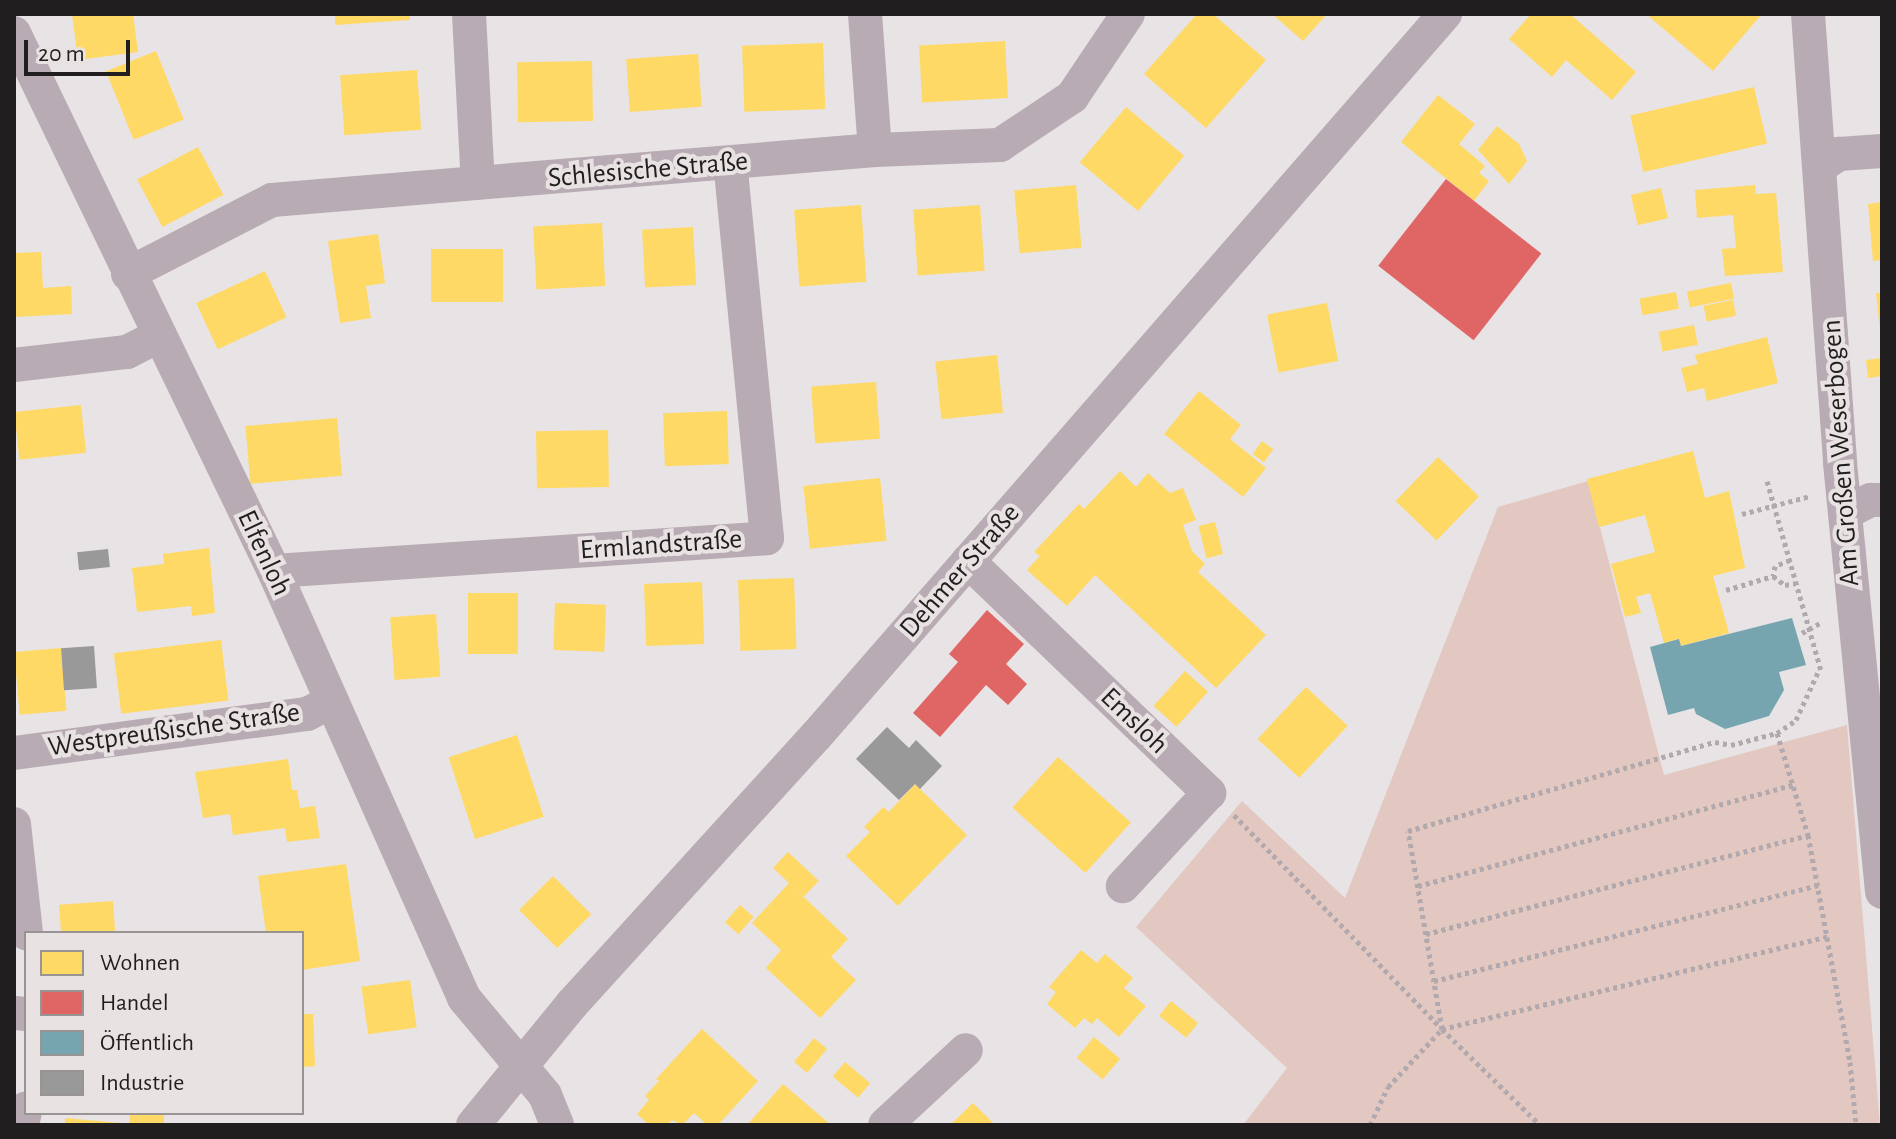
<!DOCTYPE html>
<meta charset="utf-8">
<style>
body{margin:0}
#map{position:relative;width:1896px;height:1139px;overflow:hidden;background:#e8e3e4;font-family:"Alegreya Sans",sans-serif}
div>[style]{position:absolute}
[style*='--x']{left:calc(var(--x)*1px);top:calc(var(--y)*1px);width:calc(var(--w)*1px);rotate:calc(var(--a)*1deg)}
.green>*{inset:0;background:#e2c8c0}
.homes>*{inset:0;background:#ffd966;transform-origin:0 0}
.shops>*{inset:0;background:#e06666;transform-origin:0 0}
.public>*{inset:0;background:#76a5af}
.industry>*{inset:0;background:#999;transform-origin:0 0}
.path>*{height:5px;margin-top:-2.5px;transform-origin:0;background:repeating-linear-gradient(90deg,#b2a9ae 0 4px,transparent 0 8px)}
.minor>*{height:34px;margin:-17px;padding:0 17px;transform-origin:17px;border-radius:17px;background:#b8abb3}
span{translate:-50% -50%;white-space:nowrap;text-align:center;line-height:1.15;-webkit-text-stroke:8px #e9e2e3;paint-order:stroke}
.street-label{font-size:28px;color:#201e1e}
.frame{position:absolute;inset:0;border:16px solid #201e1e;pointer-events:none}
.legend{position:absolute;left:24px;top:931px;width:280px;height:184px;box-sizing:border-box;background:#e9e2e3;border:2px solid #999494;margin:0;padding:10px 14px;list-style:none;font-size:24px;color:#201e1e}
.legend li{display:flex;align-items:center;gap:16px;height:40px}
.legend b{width:40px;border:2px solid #999494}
.scale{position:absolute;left:24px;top:40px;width:106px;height:36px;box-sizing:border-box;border:4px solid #201e1e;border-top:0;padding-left:10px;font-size:24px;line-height:28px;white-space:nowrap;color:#201e1e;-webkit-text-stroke:6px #e9e2e3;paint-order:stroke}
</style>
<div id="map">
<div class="green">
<i style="clip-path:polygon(1588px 481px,1664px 775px,1847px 725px,1880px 1125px,1243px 1125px,1287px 1068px,1136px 927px,1242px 801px,1345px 898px,1498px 507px)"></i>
</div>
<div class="homes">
<i style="clip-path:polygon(72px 14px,133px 14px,138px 52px,78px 60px)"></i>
<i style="clip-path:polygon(335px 14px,410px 14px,410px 20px,335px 25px)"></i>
<i style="clip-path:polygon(1197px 14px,1213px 14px,1266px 60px,1206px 128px,1144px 74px)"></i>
<i style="clip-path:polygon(1272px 14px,1327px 14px,1303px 41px)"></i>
<i style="clip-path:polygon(1531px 14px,1570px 14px,1636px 72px,1612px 100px,1566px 60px,1552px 77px,1509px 39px)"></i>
<i style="clip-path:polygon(1646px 14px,1762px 14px,1713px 71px)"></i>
<i style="left:1005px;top:41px;width:57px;height:86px;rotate:87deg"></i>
<i style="left:823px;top:43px;width:66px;height:81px;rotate:88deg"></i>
<i style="left:156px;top:51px;width:74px;height:54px;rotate:68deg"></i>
<i style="left:698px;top:54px;width:53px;height:72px;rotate:86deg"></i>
<i style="left:592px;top:61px;width:60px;height:75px;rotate:89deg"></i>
<i style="left:417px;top:70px;width:60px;height:77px;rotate:86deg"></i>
<i style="left:1754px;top:87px;width:58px;height:127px;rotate:77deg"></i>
<i style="clip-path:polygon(1438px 95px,1475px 124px,1459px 144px,1485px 166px,1479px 173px,1489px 181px,1474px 201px,1401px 142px)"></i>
<i style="left:1126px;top:107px;width:76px;height:72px;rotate:40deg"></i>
<i style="clip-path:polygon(1497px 126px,1519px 144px,1527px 161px,1509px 184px,1478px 150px)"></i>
<i style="left:198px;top:147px;width:54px;height:69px;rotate:62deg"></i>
<i style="left:1076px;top:185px;width:63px;height:62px;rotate:85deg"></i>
<i style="clip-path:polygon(1755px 185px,1756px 194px,1776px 193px,1783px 272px,1725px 276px,1722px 249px,1736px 248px,1733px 215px,1697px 218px,1695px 190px)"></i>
<i style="left:1661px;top:188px;width:31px;height:31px;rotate:77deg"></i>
<i style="clip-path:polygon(1882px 202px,1882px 260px,1873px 261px,1868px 204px)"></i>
<i style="left:861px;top:205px;width:77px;height:67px;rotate:86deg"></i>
<i style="left:980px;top:205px;width:66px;height:67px;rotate:86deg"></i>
<i style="left:602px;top:223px;width:63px;height:69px;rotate:87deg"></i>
<i style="left:693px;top:227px;width:58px;height:51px;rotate:87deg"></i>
<i style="clip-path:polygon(378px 234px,385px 283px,366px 286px,371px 318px,340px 323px,328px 241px)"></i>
<i style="left:431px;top:249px;width:72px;height:53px"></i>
<i style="clip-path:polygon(41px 252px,43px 288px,71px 286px,72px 314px,14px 317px,14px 253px)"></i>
<i style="left:265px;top:271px;width:51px;height:76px;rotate:65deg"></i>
<i style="left:1731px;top:283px;width:16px;height:45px;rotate:79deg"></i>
<i style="left:1676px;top:292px;width:17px;height:37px;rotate:80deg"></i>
<i style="clip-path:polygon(1876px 293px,1882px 293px,1882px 330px,1880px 330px)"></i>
<i style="left:1733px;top:300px;width:16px;height:30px;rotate:79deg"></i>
<i style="left:1327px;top:303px;width:59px;height:61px;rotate:79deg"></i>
<i style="left:1694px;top:325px;width:20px;height:36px;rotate:79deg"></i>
<i style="clip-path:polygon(1767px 337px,1778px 383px,1707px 401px,1704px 388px,1687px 392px,1681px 368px,1698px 364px,1695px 355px)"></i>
<i style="left:997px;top:355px;width:58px;height:62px;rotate:84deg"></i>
<i style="clip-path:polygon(1882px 358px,1882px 376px,1868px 378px,1866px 360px)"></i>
<i style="left:876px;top:382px;width:57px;height:65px;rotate:86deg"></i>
<i style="clip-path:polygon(1199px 391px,1241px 425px,1230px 439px,1266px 468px,1243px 497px,1164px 434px)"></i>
<i style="left:81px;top:405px;width:48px;height:67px;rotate:84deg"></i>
<i style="left:727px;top:411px;width:53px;height:64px;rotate:88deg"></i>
<i style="left:337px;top:418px;width:58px;height:92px;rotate:85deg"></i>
<i style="left:608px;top:430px;width:57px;height:72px;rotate:89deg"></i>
<i style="left:1262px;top:441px;width:14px;height:16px;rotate:36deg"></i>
<i style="clip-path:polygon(1693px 451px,1705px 498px,1729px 491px,1745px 568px,1713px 576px,1729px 633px,1681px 646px,1679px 639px,1664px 643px,1650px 593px,1636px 597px,1641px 613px,1625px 617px,1611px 564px,1655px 552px,1645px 515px,1599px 527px,1587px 479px)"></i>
<i style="left:1438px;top:457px;width:57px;height:61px;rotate:44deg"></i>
<i style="clip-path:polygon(1120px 471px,1136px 487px,1148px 473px,1170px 493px,1183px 488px,1196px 520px,1183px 525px,1192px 551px,1205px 564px,1198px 572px,1266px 635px,1216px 688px,1095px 575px,1067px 606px,1027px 570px,1040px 556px,1034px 552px,1079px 504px,1084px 509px)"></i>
<i style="left:880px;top:478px;width:63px;height:77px;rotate:84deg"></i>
<i style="left:1215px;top:522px;width:33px;height:17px;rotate:76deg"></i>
<i style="clip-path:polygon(209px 548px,215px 613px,192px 616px,191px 606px,137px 612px,132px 568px,164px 564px,163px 554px)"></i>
<i style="left:794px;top:578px;width:71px;height:56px;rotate:88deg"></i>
<i style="left:702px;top:582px;width:62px;height:58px;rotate:88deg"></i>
<i style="left:468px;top:593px;width:50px;height:61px"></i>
<i style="left:555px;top:603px;width:51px;height:47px;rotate:2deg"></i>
<i style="left:436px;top:614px;width:63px;height:46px;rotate:86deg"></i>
<i style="left:221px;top:640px;width:61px;height:108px;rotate:83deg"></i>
<i style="left:61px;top:648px;width:63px;height:47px;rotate:85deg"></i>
<i style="left:1185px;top:671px;width:31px;height:47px;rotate:42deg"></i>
<i style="left:1306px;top:687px;width:57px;height:71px;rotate:43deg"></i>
<i style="left:517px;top:735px;width:86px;height:72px;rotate:72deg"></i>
<i style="left:1058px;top:757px;width:98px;height:68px;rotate:42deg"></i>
<i style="clip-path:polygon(288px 759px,292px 790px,297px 790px,300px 808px,315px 806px,320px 838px,287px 842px,285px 828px,233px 835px,230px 814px,203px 818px,195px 772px)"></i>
<i style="clip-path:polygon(915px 784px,967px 835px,898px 906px,846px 856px,870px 832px,864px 827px,883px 807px,889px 812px)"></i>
<i style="left:788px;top:852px;width:42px;height:22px;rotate:43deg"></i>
<i style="clip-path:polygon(346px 864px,360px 961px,302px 970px,302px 933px,266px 933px,258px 876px)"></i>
<i style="left:553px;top:876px;width:54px;height:48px;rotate:45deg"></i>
<i style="clip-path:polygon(789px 883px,848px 939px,831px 957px,856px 980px,820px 1018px,766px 968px,781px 950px,752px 923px)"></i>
<i style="left:113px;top:901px;width:32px;height:54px;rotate:86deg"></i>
<i style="left:740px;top:905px;width:18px;height:23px;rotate:41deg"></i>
<i style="clip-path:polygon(1081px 950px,1097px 963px,1105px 954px,1133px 978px,1124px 988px,1146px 1006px,1119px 1037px,1097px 1018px,1092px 1024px,1084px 1018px,1075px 1028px,1047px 1004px,1056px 992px,1049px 987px)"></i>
<i style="left:410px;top:980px;width:48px;height:49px;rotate:82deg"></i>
<i style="left:1171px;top:1001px;width:35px;height:19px;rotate:39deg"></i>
<i style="clip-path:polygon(302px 1014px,313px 1014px,315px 1066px,302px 1067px)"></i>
<i style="clip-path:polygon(702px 1029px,758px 1081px,718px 1125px,707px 1125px,694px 1113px,682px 1125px,672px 1120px,667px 1125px,649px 1125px,637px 1114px,649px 1100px,645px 1096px,659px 1081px,656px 1079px)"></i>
<i style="left:1094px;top:1037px;width:34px;height:27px;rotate:40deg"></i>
<i style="left:814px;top:1038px;width:17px;height:31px;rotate:40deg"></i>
<i style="left:845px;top:1062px;width:33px;height:19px;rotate:40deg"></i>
<i style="clip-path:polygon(783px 1084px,831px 1125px,747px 1125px)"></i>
<i style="clip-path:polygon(973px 1103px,995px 1125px,950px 1125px)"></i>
<i style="left:130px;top:1113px;width:34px;height:12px;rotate:2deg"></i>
<i style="clip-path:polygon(65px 1118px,120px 1123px,120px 1125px,65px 1125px)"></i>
</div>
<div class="shops">
<i style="left:1446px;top:179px;width:121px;height:110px;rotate:38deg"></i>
<i style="clip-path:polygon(987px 610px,1024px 644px,1006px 664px,1027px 684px,1008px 705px,986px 685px,940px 737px,913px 713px,958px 662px,949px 654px)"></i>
</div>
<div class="public">
<i style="clip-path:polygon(1792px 618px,1806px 665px,1779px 672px,1784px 690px,1769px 716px,1725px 729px,1696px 714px,1694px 708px,1668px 715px,1650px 647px,1679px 639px,1681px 646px)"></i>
</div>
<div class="industry">
<i style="left:108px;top:549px;width:18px;height:31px;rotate:84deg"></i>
<i style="left:94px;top:646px;width:42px;height:33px;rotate:86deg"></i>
<i style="clip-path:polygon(887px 727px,909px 748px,916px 740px,942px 766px,920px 789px,915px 784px,899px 800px,856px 759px)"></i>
</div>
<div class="path">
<i style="--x:1767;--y:481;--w:197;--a:74.1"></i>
<i style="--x:1742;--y:514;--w:70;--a:-14.8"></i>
<i style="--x:1790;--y:560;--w:16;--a:158"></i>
<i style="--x:1775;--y:566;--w:10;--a:101"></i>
<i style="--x:1773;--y:576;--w:15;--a:37"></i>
<i style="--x:1785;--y:585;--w:11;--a:-10"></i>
<i style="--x:1726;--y:590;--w:49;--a:-16.6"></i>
<i style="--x:1802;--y:633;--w:23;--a:-29"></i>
<i style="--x:1777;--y:733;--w:107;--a:73.1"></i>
<i style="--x:1808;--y:835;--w:231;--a:79.5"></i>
<i style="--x:1850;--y:1062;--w:63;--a:84.6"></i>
<i style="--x:1234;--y:815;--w:298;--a:45.8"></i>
<i style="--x:1442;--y:1029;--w:201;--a:-99.7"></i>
<i style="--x:1408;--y:831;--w:320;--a:-16.2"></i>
<i style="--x:1715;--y:742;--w:16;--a:11"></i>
<i style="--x:1731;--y:745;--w:48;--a:-14.6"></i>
<i style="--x:1777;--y:733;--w:23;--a:-34"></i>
<i style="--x:1796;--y:720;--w:55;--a:-65.3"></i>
<i style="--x:1418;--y:886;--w:391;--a:-15.1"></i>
<i style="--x:1426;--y:934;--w:395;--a:-14.5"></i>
<i style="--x:1434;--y:981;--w:396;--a:-14"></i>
<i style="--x:1442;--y:1029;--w:397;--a:-13.5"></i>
<i style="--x:1370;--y:1125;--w:42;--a:-64.7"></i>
<i style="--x:1388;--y:1087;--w:79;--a:-47"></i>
<i style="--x:1442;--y:1029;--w:137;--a:44.4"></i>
</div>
<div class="minor">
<i style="--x:469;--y:14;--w:169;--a:87"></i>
<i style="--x:865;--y:14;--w:136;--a:85.8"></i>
<i style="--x:1808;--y:14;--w:450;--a:85.9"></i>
<i style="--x:1840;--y:463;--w:431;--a:84.4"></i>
<i style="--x:14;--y:33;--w:598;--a:64.21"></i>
<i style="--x:274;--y:571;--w:467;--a:66"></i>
<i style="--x:464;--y:998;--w:126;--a:50.1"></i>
<i style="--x:545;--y:1095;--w:32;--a:68"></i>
<i style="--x:1821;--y:166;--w:22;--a:-34"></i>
<i style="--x:1839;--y:154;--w:43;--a:-4"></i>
<i style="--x:128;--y:274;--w:162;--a:-27.2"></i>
<i style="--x:272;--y:200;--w:605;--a:-4.74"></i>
<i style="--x:875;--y:150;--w:125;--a:-2.3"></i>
<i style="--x:1000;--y:145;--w:87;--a:-33.7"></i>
<i style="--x:1072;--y:97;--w:100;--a:-56"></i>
<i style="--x:14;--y:365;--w:114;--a:-6.6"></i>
<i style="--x:127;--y:352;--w:36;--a:-27"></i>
<i style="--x:1845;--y:513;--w:29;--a:-27"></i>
<i style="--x:1871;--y:500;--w:11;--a:0"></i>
<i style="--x:968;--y:561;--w:335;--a:43.9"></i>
<i style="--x:1209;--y:793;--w:127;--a:132.8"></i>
<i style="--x:274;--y:571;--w:494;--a:-3.8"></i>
<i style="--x:767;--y:538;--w:377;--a:-95.6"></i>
<i style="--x:14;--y:753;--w:296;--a:-7.6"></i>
<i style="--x:307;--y:714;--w:28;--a:-27"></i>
<i style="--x:14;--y:824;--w:110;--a:83.7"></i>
<i style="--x:14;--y:1013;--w:12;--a:5"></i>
<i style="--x:22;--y:1125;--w:17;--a:-77"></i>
<i style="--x:473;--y:1125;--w:156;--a:-50.7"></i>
<i style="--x:572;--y:1004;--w:362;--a:-47.7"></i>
<i style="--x:816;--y:736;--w:958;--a:-48.94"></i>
<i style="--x:885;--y:1125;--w:110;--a:-42.8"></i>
</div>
<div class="street-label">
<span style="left:648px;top:170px;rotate:-5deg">Schlesische Straße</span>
<span style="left:1841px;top:453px;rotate:-94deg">Am Großen Weserbogen</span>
<span style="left:661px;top:545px;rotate:-4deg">Ermlandstraße</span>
<span style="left:264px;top:553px;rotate:65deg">Elfenloh</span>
<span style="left:960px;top:571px;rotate:-49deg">Dehmer Straße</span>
<span style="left:1134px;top:721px;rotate:44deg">Emsloh</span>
<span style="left:174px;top:730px;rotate:-8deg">Westpreußische Straße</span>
</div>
<div class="frame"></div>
<ul class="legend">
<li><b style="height:22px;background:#ffd966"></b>Wohnen</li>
<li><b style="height:22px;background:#e06666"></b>Handel</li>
<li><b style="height:22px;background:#76a5af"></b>Öffentlich</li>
<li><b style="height:22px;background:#999"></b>Industrie</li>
</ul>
<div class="scale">20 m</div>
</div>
